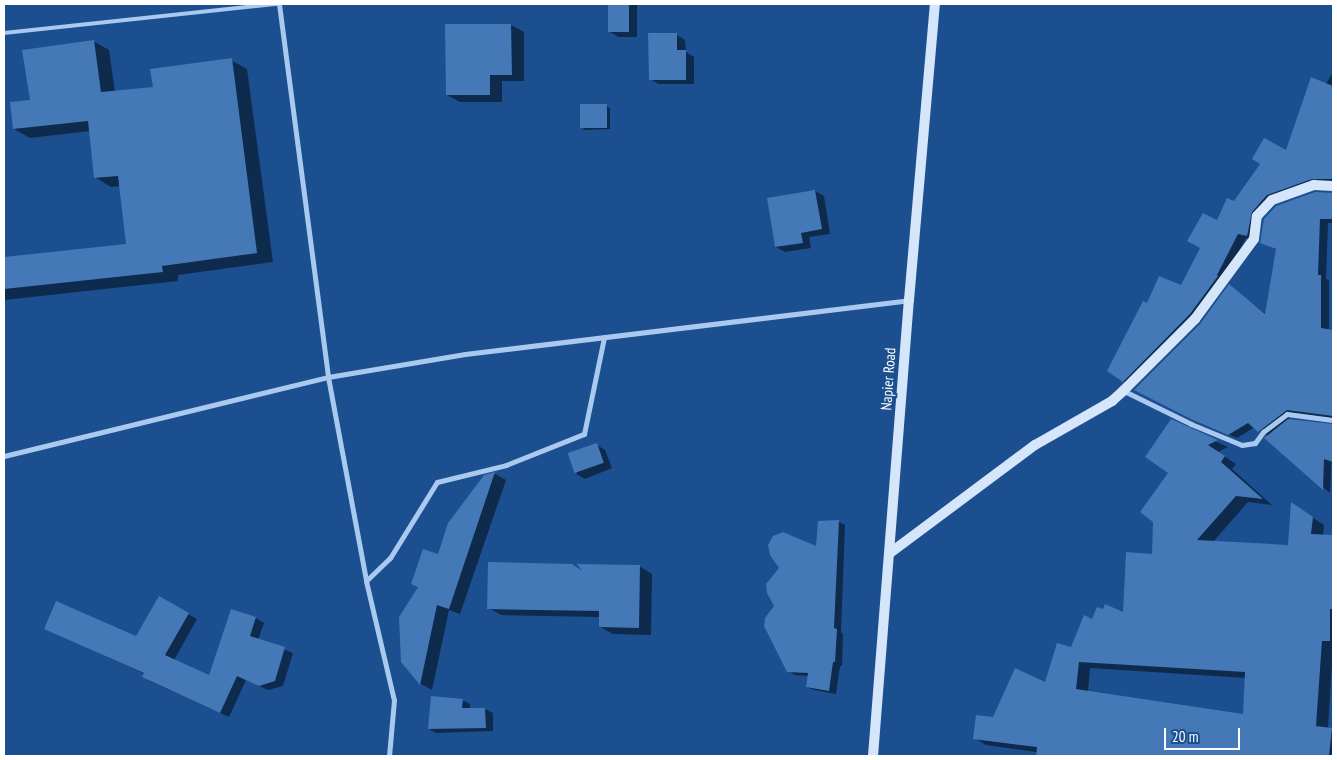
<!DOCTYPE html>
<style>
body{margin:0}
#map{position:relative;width:1337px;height:760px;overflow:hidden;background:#1b4f8f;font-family:"PT Sans Narrow",sans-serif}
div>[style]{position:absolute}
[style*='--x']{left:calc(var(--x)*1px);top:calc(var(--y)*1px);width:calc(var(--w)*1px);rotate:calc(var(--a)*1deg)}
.shadow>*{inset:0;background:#0007}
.building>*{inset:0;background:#4478b7;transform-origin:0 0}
.lane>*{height:4px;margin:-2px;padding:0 2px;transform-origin:2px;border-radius:2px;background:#a9c9ee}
.street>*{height:5px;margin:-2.5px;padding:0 2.5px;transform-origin:2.5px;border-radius:2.5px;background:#a9c9ee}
.secondary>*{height:10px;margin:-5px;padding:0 5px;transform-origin:5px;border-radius:5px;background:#d6e6fa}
span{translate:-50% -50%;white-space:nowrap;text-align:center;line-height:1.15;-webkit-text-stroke:4px #1b4f8f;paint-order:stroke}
.street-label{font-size:15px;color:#fff}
.frame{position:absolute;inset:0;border:5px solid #fff;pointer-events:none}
.scale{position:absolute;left:1164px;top:728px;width:76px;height:22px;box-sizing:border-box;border:2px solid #fff;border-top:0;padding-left:6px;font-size:15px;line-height:18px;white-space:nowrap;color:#fff;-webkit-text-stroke:4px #1b4f8f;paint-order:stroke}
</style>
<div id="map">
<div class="shadow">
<i style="clip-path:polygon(609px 4px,637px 4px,637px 37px,619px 37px,610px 32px)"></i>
<i style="clip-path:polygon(511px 25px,524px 32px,524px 81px,502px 81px,502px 102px,460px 102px,447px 95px)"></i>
<i style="clip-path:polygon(677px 35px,685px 40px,686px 52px,694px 57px,694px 84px,659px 84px,650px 79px)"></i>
<i style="clip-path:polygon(93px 41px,109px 50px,115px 92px,154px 88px,231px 60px,247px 69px,273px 262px,178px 275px,178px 281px,4px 300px,4px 259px,127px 246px,121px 186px,111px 187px,95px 177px,90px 131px,30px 138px,14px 129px,31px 101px)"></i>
<i style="clip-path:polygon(1333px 72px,1333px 183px,1275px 199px,1259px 216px,1255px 240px,1246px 238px,1224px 280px,1131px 385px,1123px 381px,1148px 305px,1181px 287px,1218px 222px,1234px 202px,1286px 152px)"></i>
<i style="clip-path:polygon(606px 106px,610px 108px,610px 129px,585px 130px,581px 127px)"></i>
<i style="clip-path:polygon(815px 191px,824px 196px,830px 234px,809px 237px,811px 248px,785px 252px,776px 247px)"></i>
<i style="clip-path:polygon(1315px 193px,1333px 193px,1333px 223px,1328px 223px,1326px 279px,1329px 280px,1329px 405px,1333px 405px,1333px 419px,1295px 413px,1287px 420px,1333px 426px,1330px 493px,1266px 438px,1268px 436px,1255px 427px,1237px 438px,1202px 424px,1143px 394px,1201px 325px,1229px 286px,1266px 314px,1277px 250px,1261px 242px)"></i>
<i style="clip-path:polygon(evenodd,1171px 421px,1228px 447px,1218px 452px,1236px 464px,1232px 469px,1272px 505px,1248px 502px,1213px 542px,1289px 546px,1292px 504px,1324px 525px,1323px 536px,1333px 536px,1333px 647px,1328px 729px,1333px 730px,1333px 756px,1036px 756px,1036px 752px,986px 745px,975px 738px,993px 719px,1046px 684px,1093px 620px,1124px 613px,1153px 555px,1170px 472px,1171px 421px,1090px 668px,1246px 678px,1244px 715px,1088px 692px,1090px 668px)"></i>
<i style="clip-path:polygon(597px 445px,605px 450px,612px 468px,585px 479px,576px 474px)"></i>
<i style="clip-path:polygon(495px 474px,506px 480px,460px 614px,449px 610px,432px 690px,421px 684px,402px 662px,438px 556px,485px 476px)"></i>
<i style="clip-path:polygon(839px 522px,845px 525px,841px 632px,843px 634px,842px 666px,840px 666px,836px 694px,814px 690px,807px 687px,809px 676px,795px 675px,788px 671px,817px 548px)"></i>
<i style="clip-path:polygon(639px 566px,652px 574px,651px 635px,613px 634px,600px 627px,600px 617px,501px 615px,489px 608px,584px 572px)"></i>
<i style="clip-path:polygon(159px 598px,197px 619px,174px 660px,209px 677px,256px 618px,264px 623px,258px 640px,293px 653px,283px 686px,268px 690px,246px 680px,229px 717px,152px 682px,144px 677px,145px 674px,46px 629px,137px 637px)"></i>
<i style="clip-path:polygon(462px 700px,470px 704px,470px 709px,485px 709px,493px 713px,493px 731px,436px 733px,429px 729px)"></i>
</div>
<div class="building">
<i style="left:608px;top:4px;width:21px;height:28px"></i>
<i style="clip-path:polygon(445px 24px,511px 24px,512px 75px,490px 75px,490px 95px,446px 95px)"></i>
<i style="clip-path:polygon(648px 33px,677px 33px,677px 50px,686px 50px,686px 80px,649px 80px)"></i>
<i style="clip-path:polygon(94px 40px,101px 92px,153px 87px,150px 69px,232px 58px,257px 253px,162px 266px,163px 272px,4px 289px,4px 257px,126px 244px,118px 176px,94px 178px,88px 121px,13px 129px,10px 102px,30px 100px,22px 50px)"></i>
<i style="clip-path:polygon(1311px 77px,1333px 86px,1333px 179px,1312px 179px,1267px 195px,1252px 212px,1247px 236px,1238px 234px,1217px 275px,1218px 276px,1190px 314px,1123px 382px,1107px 371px,1143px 301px,1147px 303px,1159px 276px,1181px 285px,1200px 248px,1187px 241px,1203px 213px,1217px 220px,1227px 198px,1234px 201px,1260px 164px,1252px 159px,1264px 138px,1286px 150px)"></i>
<i style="left:607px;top:104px;width:24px;height:27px;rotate:90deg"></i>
<i style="clip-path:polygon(815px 190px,822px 229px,801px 233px,803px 243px,775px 247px,767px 198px)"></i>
<i style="clip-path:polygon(1315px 192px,1333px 193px,1333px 219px,1320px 219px,1318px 275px,1321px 275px,1321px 328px,1333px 330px,1333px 416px,1287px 410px,1258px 432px,1248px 423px,1228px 435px,1193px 420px,1134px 390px,1200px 324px,1229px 284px,1265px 314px,1276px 249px,1260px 243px,1264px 219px,1276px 206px)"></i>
<i style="clip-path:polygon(evenodd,1171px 419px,1218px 440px,1208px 445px,1225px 456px,1221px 462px,1263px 499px,1236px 496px,1197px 540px,1288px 545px,1291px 502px,1313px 517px,1311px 534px,1333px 535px,1333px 609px,1330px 609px,1330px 641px,1322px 641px,1316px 726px,1332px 728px,1329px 756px,1036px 756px,1037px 747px,973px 739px,976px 715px,993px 717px,1015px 668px,1045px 682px,1057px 643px,1071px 647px,1084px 615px,1092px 619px,1097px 607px,1103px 609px,1105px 604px,1123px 612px,1126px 552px,1152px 554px,1153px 522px,1140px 512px,1168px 473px,1145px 457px,1171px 419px,1079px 662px,1245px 672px,1243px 714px,1076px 689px,1079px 662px)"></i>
<i style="clip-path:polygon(1288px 419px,1333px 424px,1333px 462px,1324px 459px,1323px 490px,1264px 438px)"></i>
<i style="left:597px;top:443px;width:21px;height:31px;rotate:71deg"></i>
<i style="clip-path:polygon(495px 472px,449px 609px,437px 605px,420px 685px,401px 662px,399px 617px,418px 587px,411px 584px,423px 549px,438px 554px,448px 523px,484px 475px)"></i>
<i style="clip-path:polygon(839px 520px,834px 628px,837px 629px,835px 662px,833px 662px,829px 691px,806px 687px,808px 673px,787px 672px,764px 626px,765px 618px,774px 606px,767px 593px,766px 584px,779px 568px,770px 555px,768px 545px,773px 536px,783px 532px,816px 546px,818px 521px)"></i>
<i style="clip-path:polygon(488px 562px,572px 564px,582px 571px,577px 564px,640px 565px,639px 628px,599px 627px,599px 611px,487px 609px)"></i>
<i style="clip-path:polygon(159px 596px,189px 613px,165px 655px,209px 675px,231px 609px,256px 617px,250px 636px,285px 647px,275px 681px,259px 686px,237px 676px,220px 713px,142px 677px,144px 673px,44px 629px,56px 601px,136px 636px)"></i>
<i style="clip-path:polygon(431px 696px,463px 699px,462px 708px,485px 708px,486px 728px,428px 729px)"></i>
</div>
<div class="lane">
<i style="--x:4;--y:33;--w:275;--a:-6.1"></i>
</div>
<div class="street">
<i style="--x:279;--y:4;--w:376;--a:82.5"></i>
<i style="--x:328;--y:377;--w:208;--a:79.4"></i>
<i style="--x:366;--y:581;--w:122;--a:76.8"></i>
<i style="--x:394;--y:700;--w:56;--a:95.1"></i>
<i style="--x:1124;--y:391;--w:75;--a:26.2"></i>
<i style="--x:1191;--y:424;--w:55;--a:22.4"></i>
<i style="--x:1242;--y:445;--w:13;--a:-9"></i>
<i style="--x:1255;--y:443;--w:14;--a:-54"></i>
<i style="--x:1263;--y:432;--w:30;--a:-37"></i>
<i style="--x:1287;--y:414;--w:46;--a:7.4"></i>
<i style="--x:4;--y:456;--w:333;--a:-13.7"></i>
<i style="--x:328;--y:377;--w:139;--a:-9.5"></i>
<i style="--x:465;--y:354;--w:447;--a:-6.9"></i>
<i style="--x:366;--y:581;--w:33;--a:-44"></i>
<i style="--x:390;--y:558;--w:89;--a:-58.3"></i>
<i style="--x:437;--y:482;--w:71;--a:-13.8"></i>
<i style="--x:506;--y:465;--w:84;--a:-21.7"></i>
<i style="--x:584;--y:434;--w:99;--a:-78.3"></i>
</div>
<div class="secondary">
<i style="--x:890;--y:553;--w:181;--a:-36.7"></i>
<i style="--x:1035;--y:445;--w:89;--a:-29.7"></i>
<i style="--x:1112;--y:401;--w:15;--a:-42"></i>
<i style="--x:1123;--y:391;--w:102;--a:-45"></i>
<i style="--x:1195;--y:319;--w:99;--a:-53.6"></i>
<i style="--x:1254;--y:239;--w:23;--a:-83"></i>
<i style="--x:1257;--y:216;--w:22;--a:-47"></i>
<i style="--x:1272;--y:200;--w:45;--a:-19.7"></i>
<i style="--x:1314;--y:185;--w:19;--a:3"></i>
<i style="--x:873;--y:756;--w:457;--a:-85.5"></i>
<i style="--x:909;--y:300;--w:297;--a:-85"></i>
</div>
<div class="street-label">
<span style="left:888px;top:379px;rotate:-86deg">Napier Road</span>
</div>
<div class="frame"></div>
<div class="scale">20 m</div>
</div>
